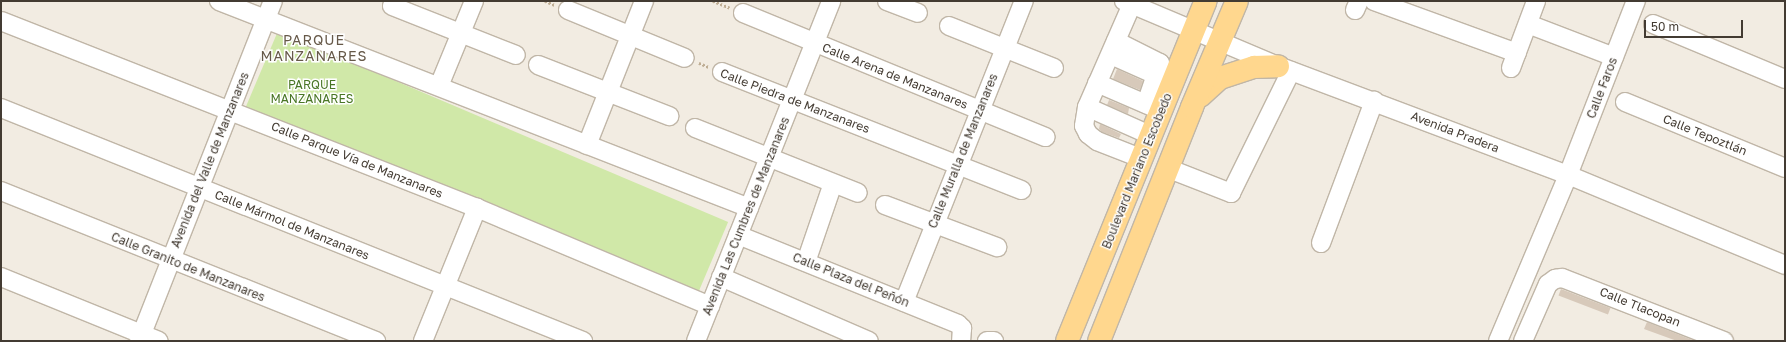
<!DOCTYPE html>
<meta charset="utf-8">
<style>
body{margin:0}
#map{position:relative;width:1786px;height:342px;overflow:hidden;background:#f2ece2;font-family:"Golos Text",sans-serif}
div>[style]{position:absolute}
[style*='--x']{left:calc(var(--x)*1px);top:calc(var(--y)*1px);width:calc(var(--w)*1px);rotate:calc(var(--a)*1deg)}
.green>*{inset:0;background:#d0e8a8;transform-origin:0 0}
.building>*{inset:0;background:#d7c9ba;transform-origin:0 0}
.path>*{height:2.5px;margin-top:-1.25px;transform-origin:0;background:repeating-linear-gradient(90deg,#bfae95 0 2px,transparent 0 4px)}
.roads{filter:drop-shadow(1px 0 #c0b6a7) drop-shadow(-1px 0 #c0b6a7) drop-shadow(0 1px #c0b6a7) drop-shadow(0 -1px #c0b6a7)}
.minor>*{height:18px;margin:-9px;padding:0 9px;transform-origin:9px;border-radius:9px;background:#fff}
.major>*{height:22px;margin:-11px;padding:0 11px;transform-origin:11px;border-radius:11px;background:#ffd78e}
span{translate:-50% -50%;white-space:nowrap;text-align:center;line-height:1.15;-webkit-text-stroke:3px #fff;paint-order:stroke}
.street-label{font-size:12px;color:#433b32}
.park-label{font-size:12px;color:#497625}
.quarter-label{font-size:14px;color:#665949;letter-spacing:1px}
.frame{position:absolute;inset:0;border:2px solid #433b32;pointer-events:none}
.scale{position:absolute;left:1644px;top:20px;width:99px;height:18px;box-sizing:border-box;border:2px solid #433b32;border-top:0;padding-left:5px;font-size:12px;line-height:14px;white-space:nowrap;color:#433b32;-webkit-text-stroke:3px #fff;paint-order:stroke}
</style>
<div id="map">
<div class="green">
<i style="left:278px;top:31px;width:489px;height:86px;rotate:23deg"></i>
</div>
<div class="building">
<i style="clip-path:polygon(1117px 69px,1143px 81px,1140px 90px,1113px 79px)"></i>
<i style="clip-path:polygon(1109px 100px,1129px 108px,1128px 114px,1107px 105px)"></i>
<i style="clip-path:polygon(1100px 124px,1121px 134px,1119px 138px,1102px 132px,1099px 129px)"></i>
<i style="left:1561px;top:289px;width:53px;height:7px;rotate:21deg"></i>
<i style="clip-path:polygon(1647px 322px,1695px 341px,1677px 341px,1644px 329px)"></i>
</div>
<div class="path">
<i style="--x:545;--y:1;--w:11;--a:22"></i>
<i style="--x:713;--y:1;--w:18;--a:22"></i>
<i style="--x:699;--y:63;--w:11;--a:22"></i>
</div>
<div class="roads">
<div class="minor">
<i style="--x:219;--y:1;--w:569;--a:21.33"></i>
<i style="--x:887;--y:1;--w:33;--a:21"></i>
<i style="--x:1124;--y:1;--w:167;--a:22.9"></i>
<i style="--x:1278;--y:66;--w:310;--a:20.6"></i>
<i style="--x:1568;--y:175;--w:235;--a:22.5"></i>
<i style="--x:1374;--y:1;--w:152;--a:20"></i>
<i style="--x:1132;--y:4;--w:112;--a:113.6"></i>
<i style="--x:1087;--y:107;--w:19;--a:99"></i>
<i style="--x:1084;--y:126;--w:9;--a:63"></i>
<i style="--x:1088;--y:134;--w:11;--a:38"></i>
<i style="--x:1097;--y:141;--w:49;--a:21.4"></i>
<i style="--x:392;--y:6;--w:133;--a:21.6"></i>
<i style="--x:568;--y:10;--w:126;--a:22.3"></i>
<i style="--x:1355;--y:10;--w:10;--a:-66"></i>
<i style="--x:743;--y:13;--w:327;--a:22.3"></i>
<i style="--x:1;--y:21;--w:511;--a:21.45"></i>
<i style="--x:477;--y:208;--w:253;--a:22.8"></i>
<i style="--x:1528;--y:24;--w:92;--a:21"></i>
<i style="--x:1653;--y:24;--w:143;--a:22.6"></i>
<i style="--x:949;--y:26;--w:113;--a:21.8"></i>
<i style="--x:1116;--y:41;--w:49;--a:26.6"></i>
<i style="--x:1160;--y:63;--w:43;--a:108.9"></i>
<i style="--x:1111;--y:55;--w:61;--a:24.1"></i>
<i style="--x:538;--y:65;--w:141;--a:21.3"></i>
<i style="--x:1511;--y:68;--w:72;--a:-69.5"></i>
<i style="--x:722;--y:72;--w:322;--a:21.5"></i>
<i style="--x:1097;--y:83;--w:65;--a:23.4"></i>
<i style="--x:439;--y:86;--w:92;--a:-67.6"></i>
<i style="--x:1625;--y:102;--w:173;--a:22.4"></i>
<i style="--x:1087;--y:107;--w:71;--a:24"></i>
<i style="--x:1;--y:108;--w:627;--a:21.82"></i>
<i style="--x:695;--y:128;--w:175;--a:21.7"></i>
<i style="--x:587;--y:145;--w:155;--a:-68.4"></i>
<i style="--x:1167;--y:168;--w:69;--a:21.3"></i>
<i style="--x:1231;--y:193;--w:136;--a:-63.8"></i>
<i style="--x:1;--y:191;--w:404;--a:21.8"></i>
<i style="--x:885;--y:205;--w:120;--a:20.6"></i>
<i style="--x:738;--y:235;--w:237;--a:22"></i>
<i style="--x:958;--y:324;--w:6;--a:45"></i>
<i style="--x:962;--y:328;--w:13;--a:94"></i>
<i style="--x:1321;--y:243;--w:152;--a:-69.5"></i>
<i style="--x:806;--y:262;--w:83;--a:-71.1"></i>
<i style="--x:1;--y:277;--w:170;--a:22.1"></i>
<i style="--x:721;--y:277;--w:161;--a:23.4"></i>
<i style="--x:904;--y:302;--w:324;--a:-68.3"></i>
<i style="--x:139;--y:341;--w:365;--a:-68.5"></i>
<i style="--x:423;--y:341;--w:144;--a:-67.9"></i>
<i style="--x:696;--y:341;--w:366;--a:-68.3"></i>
<i style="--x:987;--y:341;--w:7;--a:0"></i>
<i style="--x:1498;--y:341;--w:180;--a:-67.1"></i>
<i style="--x:1568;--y:175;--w:187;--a:-68.7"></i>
<i style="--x:1523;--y:341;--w:62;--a:-66.3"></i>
<i style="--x:1548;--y:284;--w:9;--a:-36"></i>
<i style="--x:1555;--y:279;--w:7;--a:-8"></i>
<i style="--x:1562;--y:278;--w:174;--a:21.3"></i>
</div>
<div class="major">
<i style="--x:1200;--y:96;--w:27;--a:-42"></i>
<i style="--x:1220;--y:78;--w:36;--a:-18"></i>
<i style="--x:1254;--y:67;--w:24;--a:-2"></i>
<i style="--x:1067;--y:341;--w:367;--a:-67.8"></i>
<i style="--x:1099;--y:341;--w:252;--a:-68.3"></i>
<i style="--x:1192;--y:107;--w:115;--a:-67"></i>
</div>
</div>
<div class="street-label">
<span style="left:895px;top:76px;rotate:22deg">Calle Arena de Manzanares</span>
<span style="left:1602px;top:88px;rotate:-69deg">Calle Faros</span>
<span style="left:795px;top:101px;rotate:21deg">Calle Piedra de Manzanares</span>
<span style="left:1455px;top:132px;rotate:21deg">Avenida Pradera</span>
<span style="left:1705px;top:135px;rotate:22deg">Calle Tepoztlán</span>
<span style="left:963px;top:151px;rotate:-68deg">Calle Muralla de Manzanares</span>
<span style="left:210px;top:160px;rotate:-68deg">Avenida del Valle de Manzanares</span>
<span style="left:357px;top:160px;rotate:22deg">Calle Parque Vía de Manzanares</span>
<span style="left:1137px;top:171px;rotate:-68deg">Boulevard Mariano Escobedo</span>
<span style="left:746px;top:216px;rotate:-68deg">Avenida Las Cumbres de Manzanares</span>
<span style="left:292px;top:225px;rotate:22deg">Calle Mármol de Manzanares</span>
<span style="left:188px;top:267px;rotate:22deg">Calle Granito de Manzanares</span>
<span style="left:851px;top:280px;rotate:22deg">Calle Plaza del Peñón</span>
<span style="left:1640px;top:307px;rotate:22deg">Calle Tlacopan</span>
</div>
<div class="park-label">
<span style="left:312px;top:92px">PARQUE<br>MANZANARES</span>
</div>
<div class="quarter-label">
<span style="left:314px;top:48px">PARQUE<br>MANZANARES</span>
</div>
<div class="frame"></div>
<div class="scale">50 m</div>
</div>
